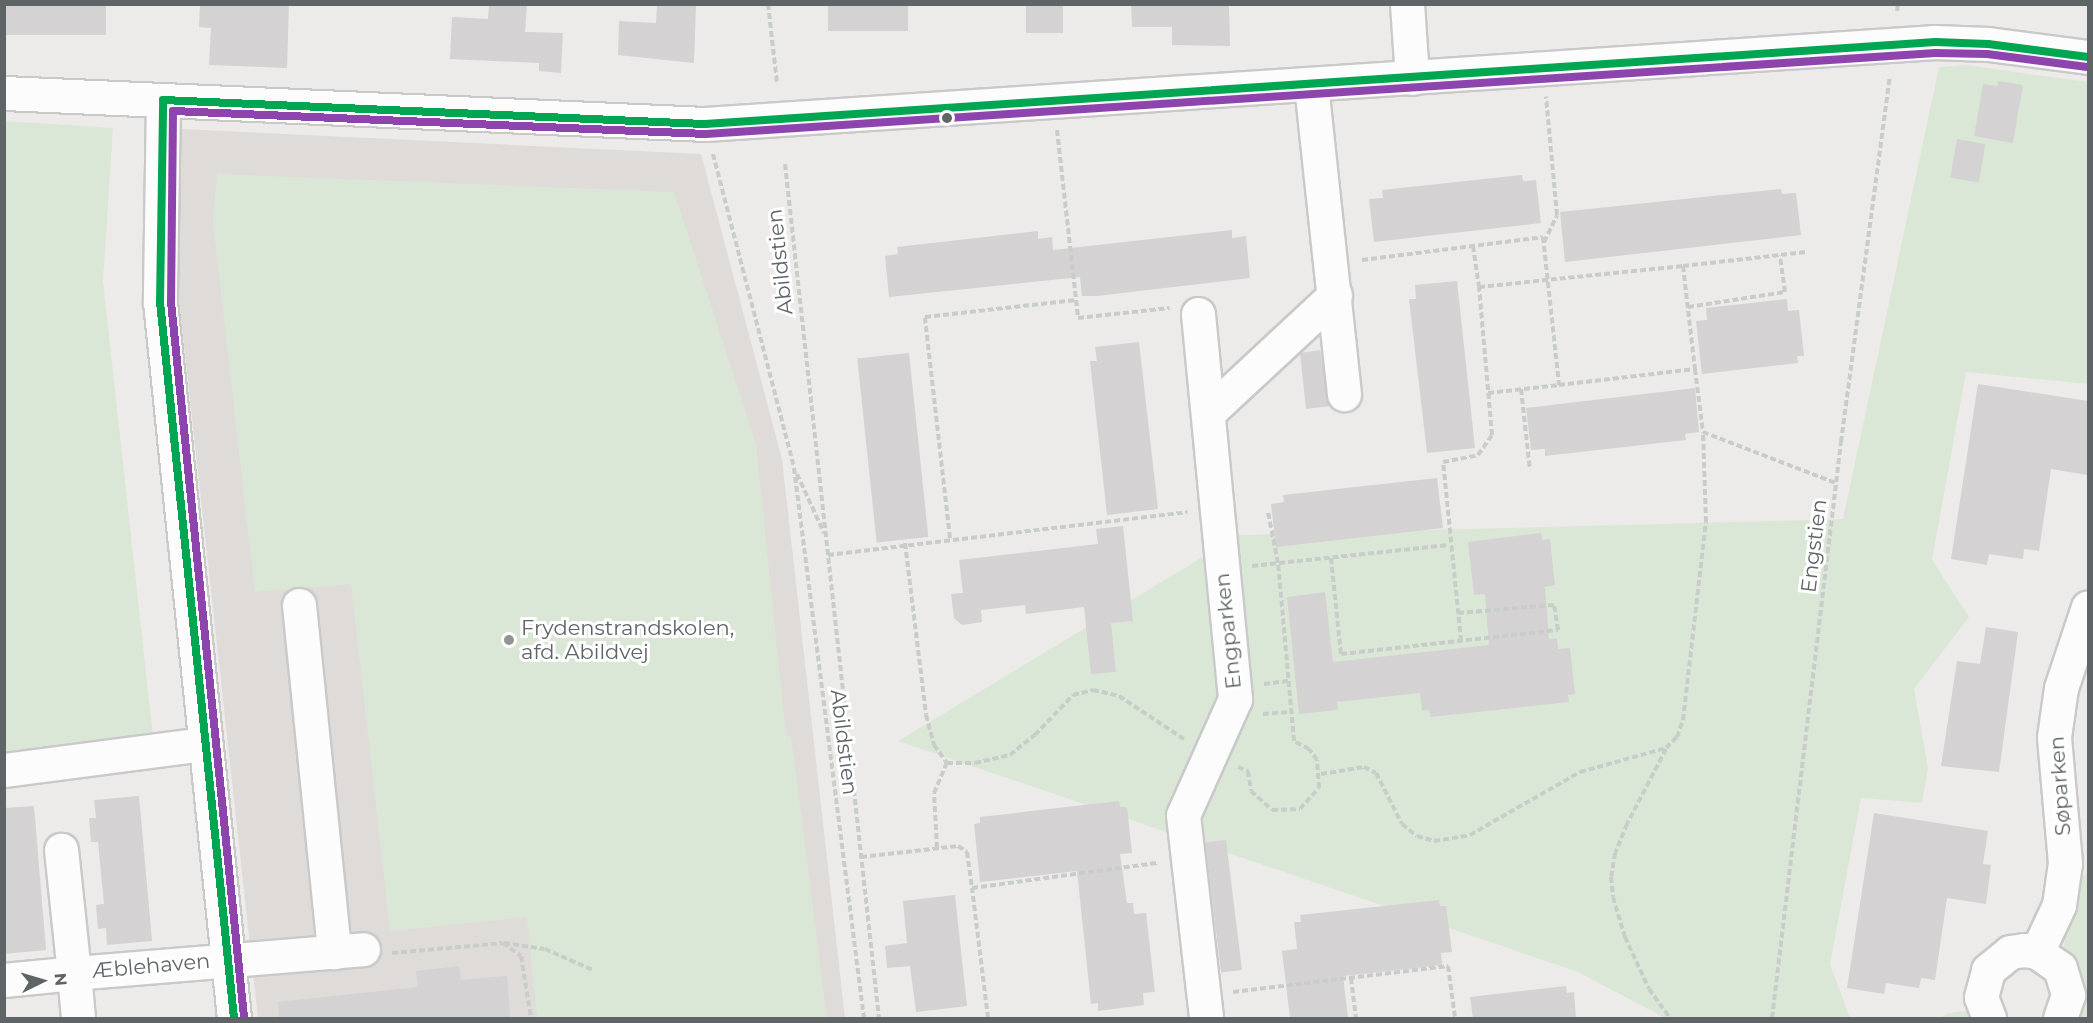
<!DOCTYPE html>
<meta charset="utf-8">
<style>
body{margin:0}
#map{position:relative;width:2093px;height:1023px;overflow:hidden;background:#edebe9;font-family:Montserrat,sans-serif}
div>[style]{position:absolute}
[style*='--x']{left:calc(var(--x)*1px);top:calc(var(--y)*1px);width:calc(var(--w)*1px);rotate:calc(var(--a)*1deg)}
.education>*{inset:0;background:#dfdbd9}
.green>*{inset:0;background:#dbe7d6}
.building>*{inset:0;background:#d4d2d2;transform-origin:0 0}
.path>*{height:4px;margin-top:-2px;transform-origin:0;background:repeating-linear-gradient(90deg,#c9cdca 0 6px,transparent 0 9px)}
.roads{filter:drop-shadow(2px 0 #cac9c9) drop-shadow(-2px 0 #cac9c9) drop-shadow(0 2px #cac9c9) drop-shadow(0 -2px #cac9c9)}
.minor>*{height:33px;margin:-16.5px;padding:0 16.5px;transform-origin:16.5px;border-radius:16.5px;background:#fcfcfc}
.bus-1>*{height:8px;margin:-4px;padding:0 4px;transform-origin:4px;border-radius:4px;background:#00a651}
.bus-2>*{height:8px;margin:-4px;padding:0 4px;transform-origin:4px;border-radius:4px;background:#8e44ad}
.dots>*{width:16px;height:16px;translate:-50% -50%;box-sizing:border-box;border:3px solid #fff;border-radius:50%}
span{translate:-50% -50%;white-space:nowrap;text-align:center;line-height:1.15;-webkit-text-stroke:6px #fff;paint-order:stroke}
.street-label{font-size:21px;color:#5f6466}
.poi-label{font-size:21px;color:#5f6466}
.left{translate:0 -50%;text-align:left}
.frame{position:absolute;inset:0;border:6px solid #5f6466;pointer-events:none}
.north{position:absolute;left:12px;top:951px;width:60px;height:60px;-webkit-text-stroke:4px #fff;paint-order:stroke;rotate:85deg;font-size:16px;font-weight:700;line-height:24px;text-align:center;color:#5f6466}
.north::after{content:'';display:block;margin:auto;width:21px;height:27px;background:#5f6466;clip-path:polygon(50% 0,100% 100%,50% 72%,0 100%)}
</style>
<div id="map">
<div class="education">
<i style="clip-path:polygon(181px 129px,701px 154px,782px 459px,845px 1018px,258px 1018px,175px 263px)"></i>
</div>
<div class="green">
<i style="clip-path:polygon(1965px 65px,2088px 82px,2088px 384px,1966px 372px,1932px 560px,1969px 617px,1914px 689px,1928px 768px,1922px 803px,1861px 798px,1830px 964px,1850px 1018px,1665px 1018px,1578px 972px,898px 741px,1239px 535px,1843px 519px,1939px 67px)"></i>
<i style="clip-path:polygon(4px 121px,113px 128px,103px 281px,153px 736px,5px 754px)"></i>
<i style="clip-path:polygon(217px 174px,674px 192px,756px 444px,786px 736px,791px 736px,827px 1018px,537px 1018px,527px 917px,390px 931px,351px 584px,255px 592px,213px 222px)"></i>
<i style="clip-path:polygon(2088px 872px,2088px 1018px,2078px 1018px,2084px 989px,2076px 965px,2063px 949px,2077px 882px)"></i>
<i style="clip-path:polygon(1967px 1011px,1970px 1018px,1939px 1018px,1949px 1013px)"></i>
</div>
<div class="building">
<i style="left:4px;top:4px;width:102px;height:31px"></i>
<i style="clip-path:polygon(200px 4px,289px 4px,287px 68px,209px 65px,211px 28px,199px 27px)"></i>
<i style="clip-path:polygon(489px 4px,527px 4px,525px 32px,563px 33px,561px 73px,539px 71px,539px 63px,450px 59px,452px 17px,488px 19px)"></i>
<i style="clip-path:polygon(657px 4px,696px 4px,694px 63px,618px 55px,619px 21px,656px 23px)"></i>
<i style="left:828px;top:4px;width:80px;height:27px"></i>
<i style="left:1026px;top:4px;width:37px;height:29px"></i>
<i style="clip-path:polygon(1131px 4px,1225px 4px,1229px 7px,1230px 46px,1172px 45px,1172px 27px,1132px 27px)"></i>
<i style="clip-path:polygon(1998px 81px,2023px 85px,2013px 143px,1974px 136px,1983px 84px,1998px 86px)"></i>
<i style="left:1957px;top:139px;width:29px;height:39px;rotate:10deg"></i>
<i style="clip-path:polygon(1522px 175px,1523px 181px,1536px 180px,1541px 223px,1374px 242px,1369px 199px,1383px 198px,1382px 190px)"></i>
<i style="clip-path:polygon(1781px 189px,1782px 194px,1796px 193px,1801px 235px,1565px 262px,1560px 212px)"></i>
<i style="clip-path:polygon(1232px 230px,1232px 238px,1246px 236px,1250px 278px,1097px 296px,1082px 296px,1080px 277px,889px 297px,885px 256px,898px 254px,897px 247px,1038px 231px,1038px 239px,1052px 237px,1053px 250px)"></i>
<i style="clip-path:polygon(1457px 281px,1475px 448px,1427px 453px,1409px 299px,1416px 299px,1415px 285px)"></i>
<i style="clip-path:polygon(1787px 299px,1788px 311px,1799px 310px,1804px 356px,1797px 356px,1798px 363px,1702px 374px,1696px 321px,1707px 320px,1706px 308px)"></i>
<i style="clip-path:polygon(1139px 342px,1158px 509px,1107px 515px,1090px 361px,1097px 361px,1095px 347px)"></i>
<i style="clip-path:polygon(1320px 350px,1330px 406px,1306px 409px,1300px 353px)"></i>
<i style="left:909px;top:353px;width:185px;height:52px;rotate:84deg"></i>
<i style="clip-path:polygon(1978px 384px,2088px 401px,2088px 475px,2051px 469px,2039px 551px,2024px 549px,2023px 559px,1989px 554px,1987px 565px,1951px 559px)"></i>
<i style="clip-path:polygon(1695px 388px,1699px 432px,1685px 434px,1686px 440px,1545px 456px,1545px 449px,1531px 450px,1526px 408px)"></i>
<i style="clip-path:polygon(1437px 478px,1443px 528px,1276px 547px,1271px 504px,1284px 502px,1283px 495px)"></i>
<i style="clip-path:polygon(1123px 526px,1133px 621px,1111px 623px,1116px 672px,1091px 674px,1084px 607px,1026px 614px,1025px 605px,981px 610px,982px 622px,962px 625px,954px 618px,951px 594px,963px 593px,959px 560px,1098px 544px,1096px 529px)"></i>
<i style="clip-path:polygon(1541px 533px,1542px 540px,1550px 539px,1555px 585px,1545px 587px,1549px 639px,1557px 638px,1558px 649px,1570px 648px,1575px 694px,1568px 695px,1569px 702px,1430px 717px,1429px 710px,1422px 711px,1420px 693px,1337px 702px,1338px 710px,1299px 714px,1287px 597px,1325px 592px,1333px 662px,1489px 645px,1485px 594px,1474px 595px,1468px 542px)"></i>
<i style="clip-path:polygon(1986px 627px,2018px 632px,1999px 772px,1941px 766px,1957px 661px,1980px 664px)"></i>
<i style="clip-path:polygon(139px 796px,152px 941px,107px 945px,106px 928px,98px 929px,96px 905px,104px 904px,98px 842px,91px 842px,89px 818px,96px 818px,94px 800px)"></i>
<i style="clip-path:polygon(1119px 801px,1120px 807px,1127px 807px,1132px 853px,1120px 854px,1127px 903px,1133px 903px,1134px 914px,1146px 913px,1155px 992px,1143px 993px,1144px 1005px,1098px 1011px,1098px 1003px,1091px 1004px,1077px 871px,980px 882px,974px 824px,980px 823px,980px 817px)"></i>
<i style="clip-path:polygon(34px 806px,46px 950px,4px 954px,4px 808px)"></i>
<i style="clip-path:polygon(1874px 813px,1988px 831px,1983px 864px,1991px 865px,1986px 904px,1947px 898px,1935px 980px,1921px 978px,1919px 988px,1886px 983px,1884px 994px,1847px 988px)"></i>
<i style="left:1226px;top:840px;width:131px;height:21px;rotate:83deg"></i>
<i style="clip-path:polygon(955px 895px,967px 1006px,916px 1012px,910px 966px,887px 968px,885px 946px,907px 943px,903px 901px)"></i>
<i style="clip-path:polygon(1439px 900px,1440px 906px,1446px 906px,1452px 952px,1441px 953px,1442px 965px,1343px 976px,1348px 1018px,1290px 1018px,1282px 951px,1297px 949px,1294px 922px,1301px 922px,1300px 915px)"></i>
<i style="clip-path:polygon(459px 966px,461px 980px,507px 976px,510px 1018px,279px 1018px,278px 1002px,418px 987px,416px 971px)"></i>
<i style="clip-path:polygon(1566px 986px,1567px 993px,1574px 992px,1576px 1018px,1473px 1018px,1470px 997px)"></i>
</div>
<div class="path">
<i style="--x:768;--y:4;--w:80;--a:83.5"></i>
<i style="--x:1897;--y:11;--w:7;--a:-82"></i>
<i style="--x:1057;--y:130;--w:189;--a:83.6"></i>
<i style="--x:1078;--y:318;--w:92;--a:-6.3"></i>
<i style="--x:713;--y:154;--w:324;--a:75.5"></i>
<i style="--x:794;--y:468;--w:554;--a:82.75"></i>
<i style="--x:785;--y:164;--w:859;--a:83.72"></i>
<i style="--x:1544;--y:242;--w:30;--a:-64"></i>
<i style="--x:1557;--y:215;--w:119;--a:-95.3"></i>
<i style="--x:1473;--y:246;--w:41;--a:81.7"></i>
<i style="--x:1362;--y:260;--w:182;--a:-7.2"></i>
<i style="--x:1543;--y:237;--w:149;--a:83.8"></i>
<i style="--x:1559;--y:385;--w:137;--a:-6.7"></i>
<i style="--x:1695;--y:369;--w:64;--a:82.8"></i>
<i style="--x:1703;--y:432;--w:142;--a:21"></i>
<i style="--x:1683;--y:266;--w:123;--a:-6.5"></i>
<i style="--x:1688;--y:307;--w:98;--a:-8.8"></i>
<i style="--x:1785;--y:292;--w:37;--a:-98"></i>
<i style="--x:1521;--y:389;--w:81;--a:83.7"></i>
<i style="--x:1488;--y:393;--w:71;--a:-6.4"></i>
<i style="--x:797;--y:474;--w:65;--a:65.4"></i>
<i style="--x:950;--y:538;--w:222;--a:-96.5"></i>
<i style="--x:925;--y:317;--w:152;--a:-6.4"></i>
<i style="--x:905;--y:543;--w:173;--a:83"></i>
<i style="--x:926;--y:715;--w:31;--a:75"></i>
<i style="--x:934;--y:745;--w:22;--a:54"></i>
<i style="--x:828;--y:555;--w:362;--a:-6.8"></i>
<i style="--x:1331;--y:558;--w:97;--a:84.1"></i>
<i style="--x:1341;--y:654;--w:218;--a:-6.3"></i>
<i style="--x:1558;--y:630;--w:25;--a:-99"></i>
<i style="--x:1554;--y:605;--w:96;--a:175.2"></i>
<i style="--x:1252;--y:566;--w:198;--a:-6.1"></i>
<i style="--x:1461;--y:641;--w:180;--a:-95.7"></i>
<i style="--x:1443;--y:462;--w:36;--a:-11"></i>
<i style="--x:1478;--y:455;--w:24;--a:-55"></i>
<i style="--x:1492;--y:435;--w:149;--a:-95"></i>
<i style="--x:1479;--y:287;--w:205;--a:-5.9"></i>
<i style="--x:1683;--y:266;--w:104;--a:83.4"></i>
<i style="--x:1264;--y:684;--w:26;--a:-7"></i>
<i style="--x:1263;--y:714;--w:28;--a:-4"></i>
<i style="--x:1666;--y:749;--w:85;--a:117.5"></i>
<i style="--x:1627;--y:824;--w:31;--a:112"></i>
<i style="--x:1615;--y:853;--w:24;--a:99"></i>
<i style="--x:1611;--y:877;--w:20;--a:84"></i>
<i style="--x:1613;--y:897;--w:42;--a:73.3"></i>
<i style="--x:1625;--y:937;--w:57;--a:65.2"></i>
<i style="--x:1649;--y:989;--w:36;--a:54"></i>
<i style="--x:1238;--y:767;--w:11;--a:22"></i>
<i style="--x:1248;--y:771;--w:20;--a:81"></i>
<i style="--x:1251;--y:791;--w:28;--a:42"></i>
<i style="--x:1272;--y:810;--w:28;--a:-2"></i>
<i style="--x:1300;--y:809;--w:28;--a:-48"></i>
<i style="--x:1319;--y:788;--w:28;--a:-94"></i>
<i style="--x:1317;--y:760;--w:14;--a:-126"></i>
<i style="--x:1309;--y:749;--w:17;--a:-152"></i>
<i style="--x:1294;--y:741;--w:179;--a:-95.1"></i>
<i style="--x:1278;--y:563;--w:52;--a:-101.1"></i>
<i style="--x:1321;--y:774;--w:44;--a:-9.2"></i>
<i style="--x:1364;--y:767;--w:13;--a:27"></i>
<i style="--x:1376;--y:773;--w:57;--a:63"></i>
<i style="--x:1402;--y:824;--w:19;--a:39"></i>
<i style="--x:1417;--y:836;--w:18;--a:16"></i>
<i style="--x:1434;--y:841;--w:36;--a:-9"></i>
<i style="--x:1470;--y:835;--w:127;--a:-29.8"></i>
<i style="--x:1580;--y:772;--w:89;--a:-15.6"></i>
<i style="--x:1666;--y:748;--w:16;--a:-45"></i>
<i style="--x:1677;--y:737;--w:18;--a:-71"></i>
<i style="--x:1683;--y:720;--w:199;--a:-83.4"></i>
<i style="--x:1706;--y:522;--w:90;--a:-91.9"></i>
<i style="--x:937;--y:848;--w:55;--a:-93.1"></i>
<i style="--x:934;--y:793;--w:33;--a:-67"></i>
<i style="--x:947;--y:763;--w:28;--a:0"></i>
<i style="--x:975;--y:763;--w:36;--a:-13"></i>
<i style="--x:1010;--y:755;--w:32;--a:-39"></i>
<i style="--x:1035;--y:735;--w:55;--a:-46.5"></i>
<i style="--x:1073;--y:695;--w:21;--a:-14"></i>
<i style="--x:1093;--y:690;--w:27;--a:13"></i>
<i style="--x:1119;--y:696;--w:78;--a:33.5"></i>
<i style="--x:861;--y:857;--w:98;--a:-6.5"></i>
<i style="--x:958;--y:846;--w:11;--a:34"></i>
<i style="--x:967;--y:852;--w:36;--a:82"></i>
<i style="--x:504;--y:943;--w:41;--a:8.3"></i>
<i style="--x:545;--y:949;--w:52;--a:23.6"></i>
<i style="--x:392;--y:953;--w:111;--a:-5.1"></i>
<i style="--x:503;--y:943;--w:22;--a:36"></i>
<i style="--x:521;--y:956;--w:63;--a:80.8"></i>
<i style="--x:1351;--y:978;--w:40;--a:82.9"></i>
<i style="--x:1233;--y:992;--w:217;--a:-6.9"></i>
<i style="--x:1448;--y:966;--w:52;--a:82.3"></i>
<i style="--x:988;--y:1018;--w:131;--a:-97"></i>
<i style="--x:972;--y:888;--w:188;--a:-7.7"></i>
<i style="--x:1772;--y:1018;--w:580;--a:-83.17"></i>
<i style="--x:1841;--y:442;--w:368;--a:-82.4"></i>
</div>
<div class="roads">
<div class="minor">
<i style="--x:1407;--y:4;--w:74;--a:86.1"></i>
<i style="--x:1311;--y:85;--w:311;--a:83.9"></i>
<i style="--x:4;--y:93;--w:702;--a:2.53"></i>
<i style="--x:705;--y:124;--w:1233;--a:-3.81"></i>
<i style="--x:1935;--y:42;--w:53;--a:2.2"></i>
<i style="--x:1988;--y:44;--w:101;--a:7.4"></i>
<i style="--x:163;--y:100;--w:202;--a:90.9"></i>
<i style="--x:160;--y:302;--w:720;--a:84.1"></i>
<i style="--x:1198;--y:314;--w:387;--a:84.5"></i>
<i style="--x:1235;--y:699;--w:127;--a:114.1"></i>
<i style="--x:1183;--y:815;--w:204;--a:83.5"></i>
<i style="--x:1209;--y:412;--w:172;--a:-42.9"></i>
<i style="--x:299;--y:605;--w:349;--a:84.2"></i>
<i style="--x:4;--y:770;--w:203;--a:-7.4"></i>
<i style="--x:2037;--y:952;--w:52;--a:-64.9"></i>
<i style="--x:2059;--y:905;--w:42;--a:-81.9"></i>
<i style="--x:2065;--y:863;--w:126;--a:-95"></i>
<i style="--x:2054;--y:737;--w:49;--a:-81.9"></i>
<i style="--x:2061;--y:688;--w:85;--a:-71.6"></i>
<i style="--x:4;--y:980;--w:70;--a:-5.7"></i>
<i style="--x:74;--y:973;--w:124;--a:-96"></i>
<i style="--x:78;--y:1018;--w:45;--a:-95.1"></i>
<i style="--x:74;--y:973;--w:290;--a:-4.7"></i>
<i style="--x:1989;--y:1018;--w:22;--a:-111"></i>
<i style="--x:1981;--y:997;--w:28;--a:-75"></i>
<i style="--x:1988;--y:970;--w:28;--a:-39"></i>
<i style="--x:2010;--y:952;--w:14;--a:-8"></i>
<i style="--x:2024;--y:950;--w:13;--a:9"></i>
<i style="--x:2037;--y:952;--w:28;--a:35"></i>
<i style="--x:2060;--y:968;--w:28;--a:73"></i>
<i style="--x:2068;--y:995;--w:24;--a:109"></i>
</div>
</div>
<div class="bus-1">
<i style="--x:234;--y:1018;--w:720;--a:-95.9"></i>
<i style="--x:160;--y:302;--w:202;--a:-89.1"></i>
<i style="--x:163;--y:100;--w:543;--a:2.54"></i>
<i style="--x:705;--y:124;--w:1233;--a:-3.81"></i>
<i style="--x:1935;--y:42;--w:53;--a:2.2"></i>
<i style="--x:1988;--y:44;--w:101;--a:7.4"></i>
</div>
<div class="bus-2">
<i style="--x:244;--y:1017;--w:719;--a:-95.83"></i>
<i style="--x:171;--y:302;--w:191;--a:-89.4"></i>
<i style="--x:173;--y:111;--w:533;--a:2.47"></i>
<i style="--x:706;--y:134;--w:1232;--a:-3.77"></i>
<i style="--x:1935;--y:53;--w:52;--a:1.1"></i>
<i style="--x:1987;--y:54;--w:101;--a:7.4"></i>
</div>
<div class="dots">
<i style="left:947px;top:118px;background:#5f6466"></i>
<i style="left:509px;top:640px;background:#919394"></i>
</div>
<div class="street-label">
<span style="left:780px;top:262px;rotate:-96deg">Abildstien</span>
<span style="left:1814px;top:546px;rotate:-83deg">Engstien</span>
<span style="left:1228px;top:631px;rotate:-96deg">Engparken</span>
<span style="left:844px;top:742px;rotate:83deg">Abildstien</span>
<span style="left:2060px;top:786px;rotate:-94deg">Søparken</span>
<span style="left:151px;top:966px;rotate:-5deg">Æblehaven</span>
</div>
<div class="poi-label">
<span class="left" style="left:521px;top:640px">Frydenstrandskolen,<br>afd. Abildvej</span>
</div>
<div class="frame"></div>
<div class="north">N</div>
</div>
